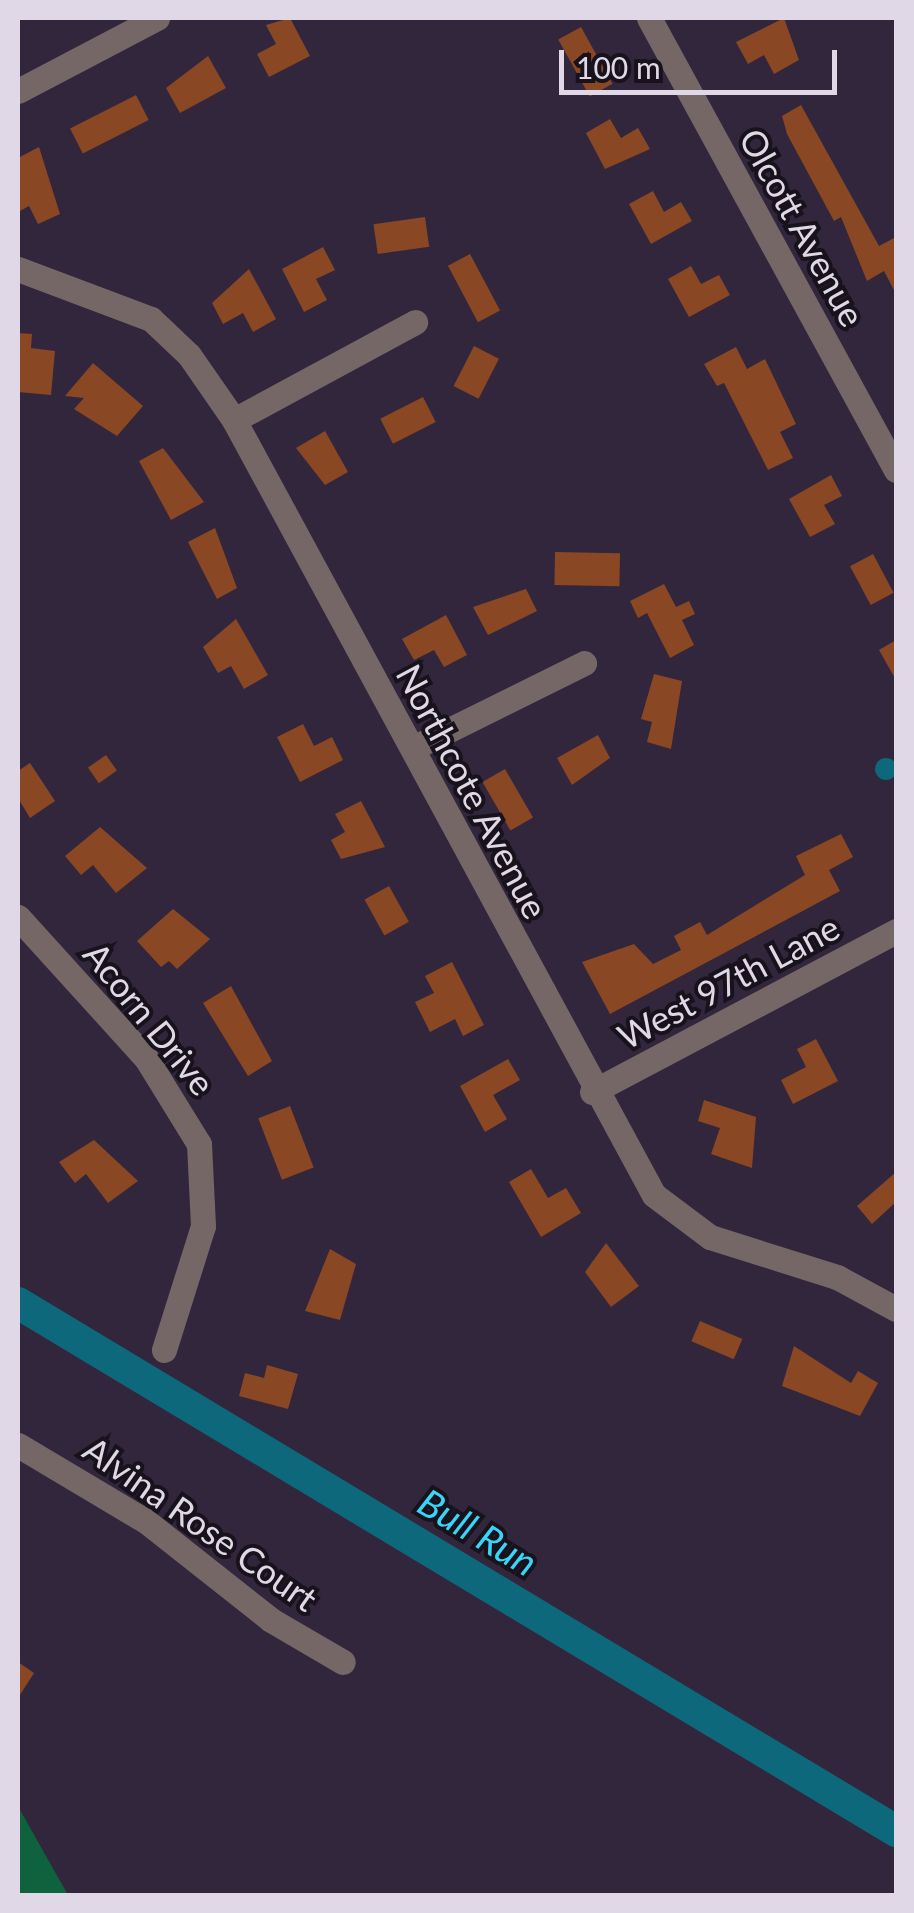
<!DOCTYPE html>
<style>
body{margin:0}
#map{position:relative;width:914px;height:1913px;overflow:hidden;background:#32263c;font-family:Lato,sans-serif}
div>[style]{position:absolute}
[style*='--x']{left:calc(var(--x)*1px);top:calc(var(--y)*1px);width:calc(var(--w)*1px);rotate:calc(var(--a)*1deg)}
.green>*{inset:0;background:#0f623e}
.water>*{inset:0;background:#0e687b}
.round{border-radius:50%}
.river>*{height:32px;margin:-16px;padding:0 16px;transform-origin:16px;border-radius:16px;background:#0e687b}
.building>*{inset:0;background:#894724;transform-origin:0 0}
.minor>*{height:25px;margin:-12.5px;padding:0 12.5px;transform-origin:12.5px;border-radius:12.5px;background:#766767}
span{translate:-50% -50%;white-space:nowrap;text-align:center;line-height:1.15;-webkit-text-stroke:8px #17121b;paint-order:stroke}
.street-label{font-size:35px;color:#e0d8e7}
.water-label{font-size:38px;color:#39d5f8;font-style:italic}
.frame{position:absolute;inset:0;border:20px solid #e0d8e7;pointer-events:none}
.scale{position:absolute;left:559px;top:50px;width:278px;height:45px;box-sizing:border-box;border:5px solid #e0d8e7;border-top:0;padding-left:12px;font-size:30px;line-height:35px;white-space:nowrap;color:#e0d8e7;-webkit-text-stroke:8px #17121b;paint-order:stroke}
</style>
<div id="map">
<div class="green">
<i style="clip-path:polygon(18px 1808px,20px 1810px,68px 1895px,18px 1895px)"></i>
</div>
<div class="water">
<i class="round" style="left:875px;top:758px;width:22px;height:22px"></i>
</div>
<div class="river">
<i style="--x:18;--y:1303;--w:1025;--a:31.02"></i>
</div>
<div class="building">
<i style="clip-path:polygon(290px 18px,310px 56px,269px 77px,257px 54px,276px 44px,266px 25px)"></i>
<i style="clip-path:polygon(784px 18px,799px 60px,774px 74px,764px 55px,748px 64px,736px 42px)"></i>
<i style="left:581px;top:27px;width:65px;height:26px;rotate:61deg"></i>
<i style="clip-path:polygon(208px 56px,226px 88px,180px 113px,166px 88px)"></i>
<i style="left:136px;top:95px;width:28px;height:74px;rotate:63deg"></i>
<i style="clip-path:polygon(801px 105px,879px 246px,896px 237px,896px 294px,884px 271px,867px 281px,841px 217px,834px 221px,787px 134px,782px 116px)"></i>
<i style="clip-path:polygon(610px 119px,621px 138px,638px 128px,650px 149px,605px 169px,586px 133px)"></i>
<i style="clip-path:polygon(39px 147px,60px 214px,38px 224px,29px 206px,18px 212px,18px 158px)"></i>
<i style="clip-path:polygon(653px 191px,664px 212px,681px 202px,692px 221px,651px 244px,629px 204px)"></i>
<i style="left:425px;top:217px;width:30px;height:52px;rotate:82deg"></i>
<i style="clip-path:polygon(323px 247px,335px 270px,316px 279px,327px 300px,304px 312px,282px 269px)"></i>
<i style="left:470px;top:254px;width:64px;height:25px;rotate:62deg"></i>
<i style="clip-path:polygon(691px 266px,701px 284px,719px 275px,730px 295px,689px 317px,668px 279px)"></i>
<i style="clip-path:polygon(249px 269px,276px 319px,253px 332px,243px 313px,223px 324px,212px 303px)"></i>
<i style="clip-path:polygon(18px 333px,32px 334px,31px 348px,55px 351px,51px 395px,18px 392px)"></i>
<i style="left:474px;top:346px;width:28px;height:45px;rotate:27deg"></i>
<i style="clip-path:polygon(736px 347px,747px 369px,765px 359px,796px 424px,780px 432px,793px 458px,768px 470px,724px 383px,717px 386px,704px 364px)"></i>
<i style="clip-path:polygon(93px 363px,143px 406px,117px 436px,74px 409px,84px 398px,65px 396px)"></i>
<i style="left:423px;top:397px;width:28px;height:48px;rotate:63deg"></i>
<i style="clip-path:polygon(325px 431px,348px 472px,325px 485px,296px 448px)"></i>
<i style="clip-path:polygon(163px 448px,204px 502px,171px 520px,139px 461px)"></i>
<i style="clip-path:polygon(831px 475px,842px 496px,824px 505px,835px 524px,810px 537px,789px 499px)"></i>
<i style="clip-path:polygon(215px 528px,237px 588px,217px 599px,188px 542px)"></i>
<i style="left:555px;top:552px;width:65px;height:33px;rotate:1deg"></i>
<i style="left:873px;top:554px;width:44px;height:26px;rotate:62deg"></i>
<i style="clip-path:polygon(664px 584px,676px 607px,689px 601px,695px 614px,682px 620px,694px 645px,670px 658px,647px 613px,638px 618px,630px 601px)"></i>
<i style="clip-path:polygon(526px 589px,537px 611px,488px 635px,473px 607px)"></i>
<i style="clip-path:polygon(446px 615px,467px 655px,444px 667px,434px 650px,414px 660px,402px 639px)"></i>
<i style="clip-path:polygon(236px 619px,268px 675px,244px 689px,231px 666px,218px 673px,203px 647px)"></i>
<i style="clip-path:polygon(896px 640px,896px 680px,879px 650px)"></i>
<i style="clip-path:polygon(654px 674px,682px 681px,671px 749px,647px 742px,652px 722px,641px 719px)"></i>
<i style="clip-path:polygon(303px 724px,314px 746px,332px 737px,343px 760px,300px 782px,277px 737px)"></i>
<i style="clip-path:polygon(598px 735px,610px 758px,572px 785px,557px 758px)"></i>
<i style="left:106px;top:755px;width:19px;height:22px;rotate:55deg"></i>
<i style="clip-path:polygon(30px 763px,55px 801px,30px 818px,18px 798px,18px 771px)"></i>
<i style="left:505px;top:769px;width:56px;height:26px;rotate:60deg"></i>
<i style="clip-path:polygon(361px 801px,385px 847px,341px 859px,331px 840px,345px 832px,335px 814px)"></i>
<i style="clip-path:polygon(100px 827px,147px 868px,116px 893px,93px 865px,81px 875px,65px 856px)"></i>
<i style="clip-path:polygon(841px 834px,853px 857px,829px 870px,840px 891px,610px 1014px,582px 962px,634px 944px,653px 964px,681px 950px,674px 936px,700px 922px,707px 935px,805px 875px,796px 856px)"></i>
<i style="left:389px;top:886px;width:41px;height:28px;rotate:61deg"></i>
<i style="clip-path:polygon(173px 909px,210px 939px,177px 969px,169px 961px,161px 967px,137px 941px)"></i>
<i style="clip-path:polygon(452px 962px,484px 1025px,463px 1036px,455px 1019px,430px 1032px,415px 1002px,434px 993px,425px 976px)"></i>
<i style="clip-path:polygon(231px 986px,272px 1061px,248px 1076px,203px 1003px)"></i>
<i style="clip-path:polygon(816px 1039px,838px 1081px,793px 1104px,781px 1080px,806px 1067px,797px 1049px)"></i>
<i style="clip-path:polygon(508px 1059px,520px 1080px,493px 1095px,507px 1119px,485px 1132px,460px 1086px)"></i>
<i style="clip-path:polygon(704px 1100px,756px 1117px,752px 1168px,711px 1154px,720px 1128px,698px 1121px)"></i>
<i style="left:290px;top:1106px;width:66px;height:34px;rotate:69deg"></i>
<i style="clip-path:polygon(94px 1140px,138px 1181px,108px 1203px,86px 1174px,75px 1183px,59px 1162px)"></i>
<i style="clip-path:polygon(531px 1169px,548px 1198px,566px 1188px,581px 1213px,541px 1237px,509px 1182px)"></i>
<i style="clip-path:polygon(896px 1172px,896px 1202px,872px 1224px,857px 1206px)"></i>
<i style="clip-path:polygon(606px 1243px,639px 1286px,611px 1307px,585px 1272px)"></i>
<i style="clip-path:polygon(330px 1249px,356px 1264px,340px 1320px,305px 1311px)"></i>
<i style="left:700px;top:1321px;width:46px;height:22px;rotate:23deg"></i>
<i style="clip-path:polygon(794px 1346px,851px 1383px,858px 1371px,878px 1383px,860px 1416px,782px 1386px)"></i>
<i style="clip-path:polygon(267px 1365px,298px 1374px,288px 1409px,239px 1396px,245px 1373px,264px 1378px)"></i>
<i style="clip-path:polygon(18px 1662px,34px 1673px,18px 1698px)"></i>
</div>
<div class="minor">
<i style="--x:649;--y:18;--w:515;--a:61.35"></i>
<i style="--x:18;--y:91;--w:157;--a:-27.7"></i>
<i style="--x:18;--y:269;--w:142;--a:20.6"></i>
<i style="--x:151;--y:319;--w:52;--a:43.5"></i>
<i style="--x:189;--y:355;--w:79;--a:55.3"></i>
<i style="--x:234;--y:420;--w:881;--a:61.55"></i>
<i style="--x:654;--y:1195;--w:70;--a:36.9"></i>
<i style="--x:710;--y:1237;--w:133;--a:17.5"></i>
<i style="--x:837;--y:1277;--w:67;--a:28.5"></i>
<i style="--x:234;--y:420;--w:206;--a:-28.4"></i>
<i style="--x:413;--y:748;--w:191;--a:-26.4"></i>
<i style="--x:18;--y:917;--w:190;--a:47.8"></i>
<i style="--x:146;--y:1058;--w:101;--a:58.4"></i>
<i style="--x:199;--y:1144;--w:82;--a:87.2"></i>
<i style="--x:203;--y:1226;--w:130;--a:107.5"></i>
<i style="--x:592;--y:1092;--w:344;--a:-27.9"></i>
<i style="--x:18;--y:1445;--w:150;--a:30.8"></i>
<i style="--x:147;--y:1522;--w:158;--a:38.3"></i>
<i style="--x:271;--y:1620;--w:83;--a:30.3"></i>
</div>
<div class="street-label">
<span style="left:803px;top:227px;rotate:61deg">Olcott Avenue</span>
<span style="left:473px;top:791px;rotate:62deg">Northcote Avenue</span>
<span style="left:728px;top:981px;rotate:-28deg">West 97th Lane</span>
<span style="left:150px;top:1018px;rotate:51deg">Acorn Drive</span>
<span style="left:201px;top:1523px;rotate:35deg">Alvina Rose Court</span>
</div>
<div class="water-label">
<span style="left:478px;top:1532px;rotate:31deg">Bull Run</span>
</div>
<div class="frame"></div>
<div class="scale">100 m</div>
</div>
